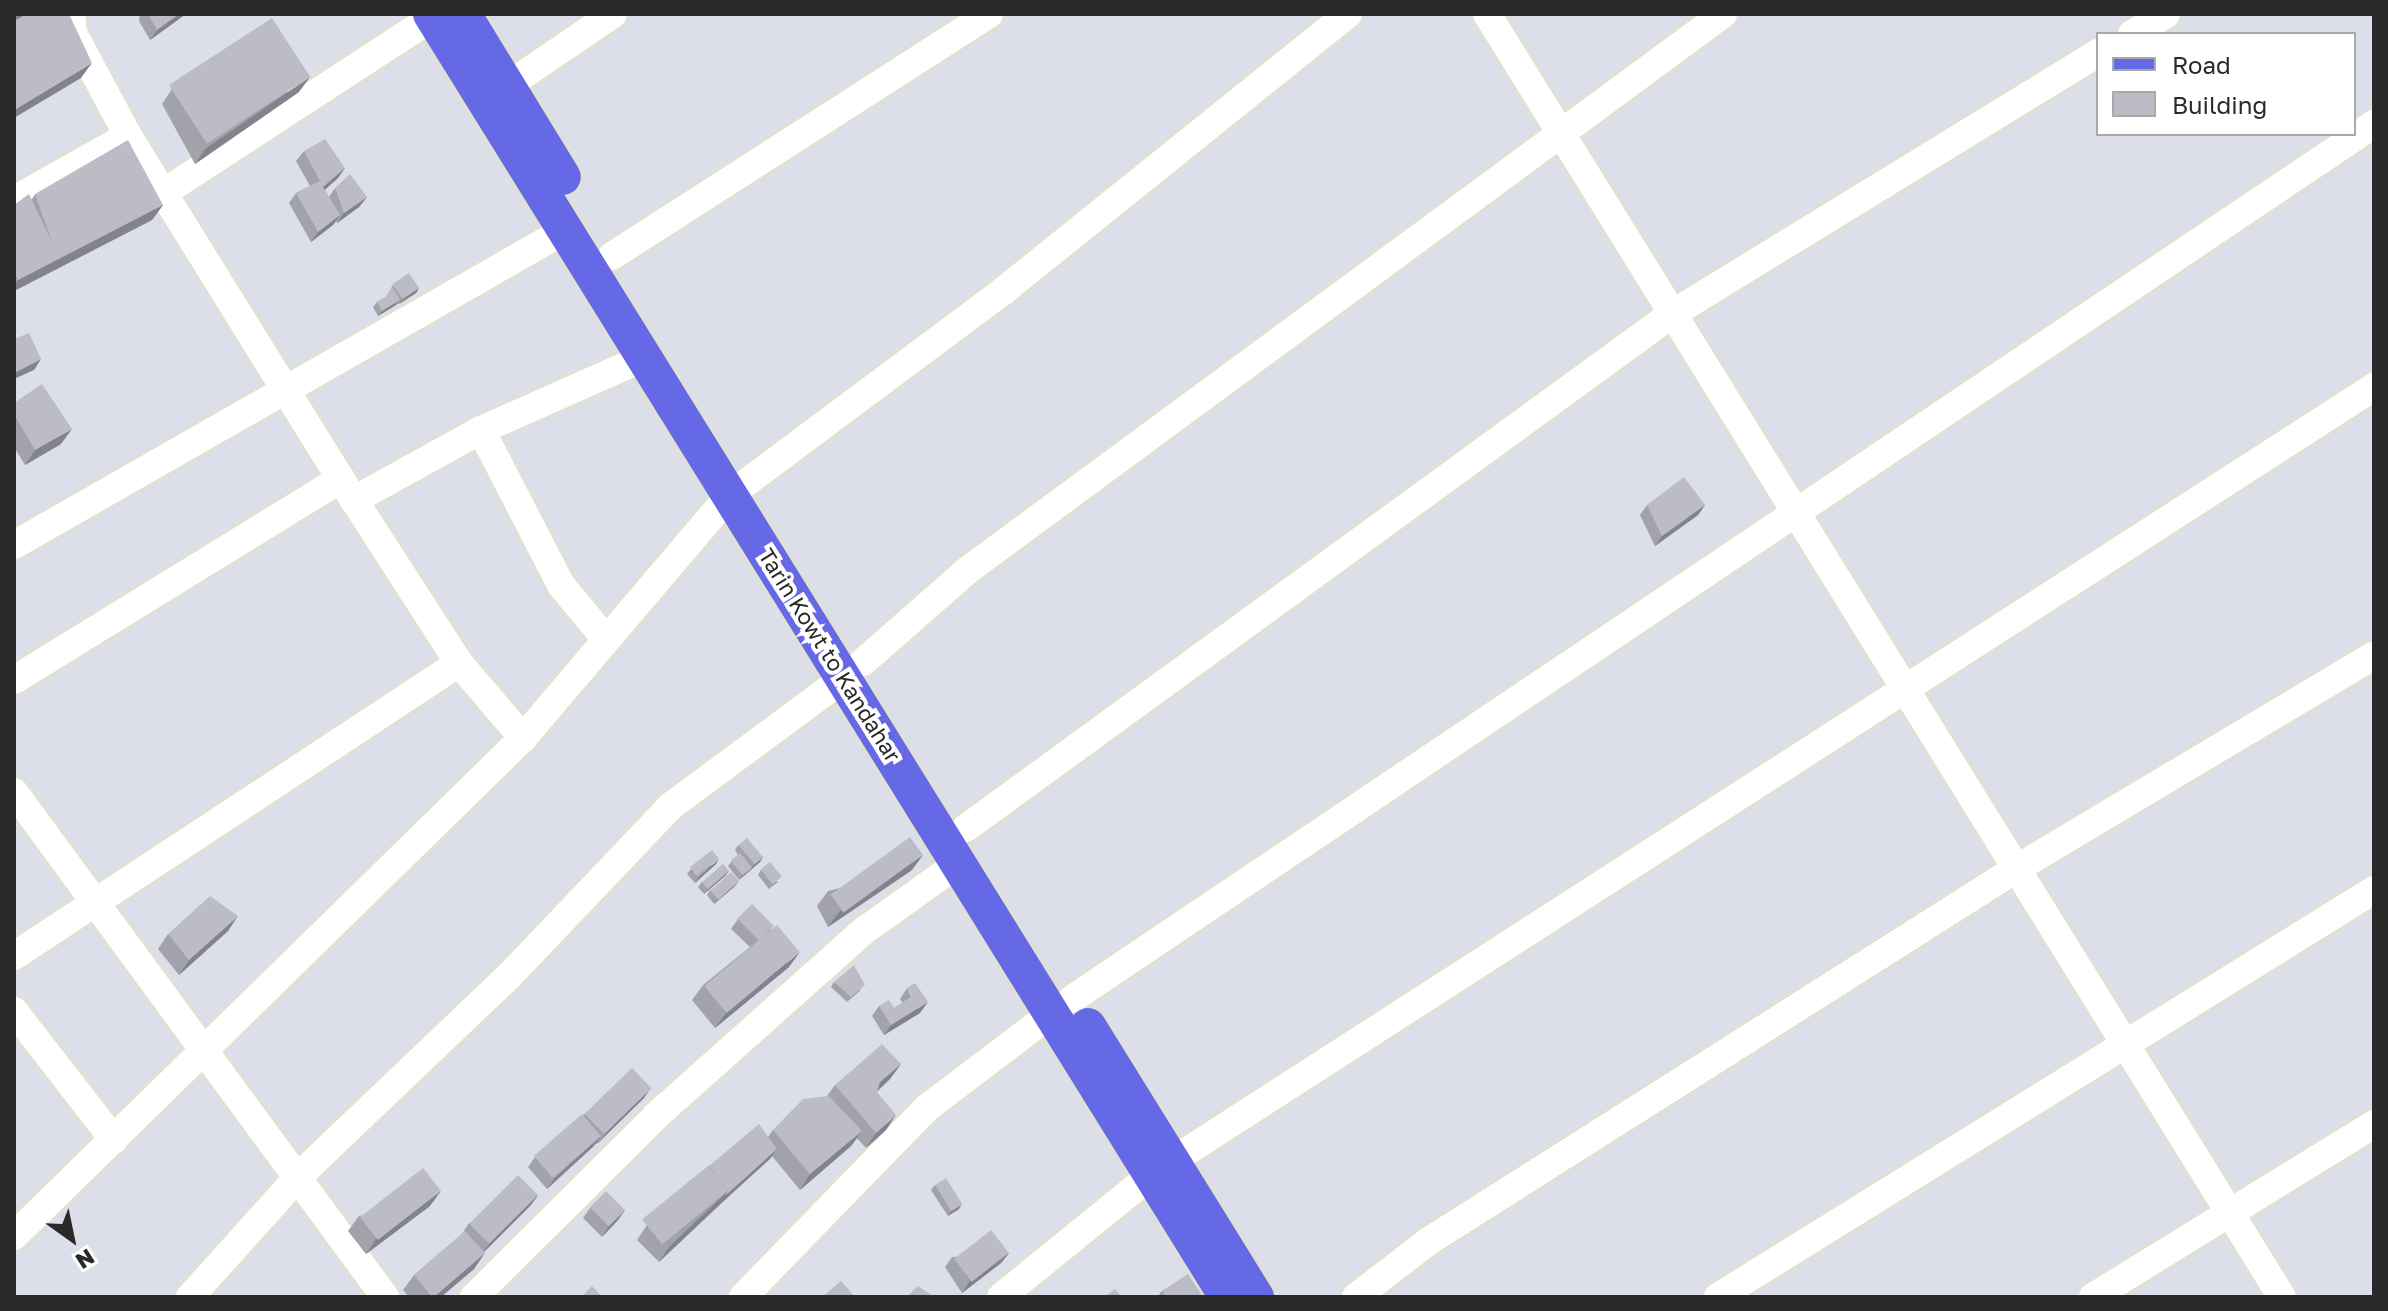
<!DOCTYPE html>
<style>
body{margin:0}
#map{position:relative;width:2388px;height:1311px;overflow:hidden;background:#dcdfea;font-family:"Golos Text",sans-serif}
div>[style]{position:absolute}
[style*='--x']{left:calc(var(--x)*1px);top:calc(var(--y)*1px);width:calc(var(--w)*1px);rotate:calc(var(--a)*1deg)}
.roads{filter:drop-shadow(2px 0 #e0e1d1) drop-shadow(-2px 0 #e0e1d1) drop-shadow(0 2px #e0e1d1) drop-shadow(0 -2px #e0e1d1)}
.minor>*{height:28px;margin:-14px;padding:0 14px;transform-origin:14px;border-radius:14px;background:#fff}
.major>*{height:36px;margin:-18px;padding:0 18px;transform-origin:18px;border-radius:18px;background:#6669e5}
.wall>*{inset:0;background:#a1a2aa}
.shaded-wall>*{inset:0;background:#83848b}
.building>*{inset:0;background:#bbbcc6;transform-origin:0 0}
span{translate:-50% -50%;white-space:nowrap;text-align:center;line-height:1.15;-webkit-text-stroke:8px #fff;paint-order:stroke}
.street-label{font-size:22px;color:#292929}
.frame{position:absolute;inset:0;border:16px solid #292929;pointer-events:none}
.legend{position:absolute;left:2096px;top:32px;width:260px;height:104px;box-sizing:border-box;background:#fff;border:2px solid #a9a9a9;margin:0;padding:10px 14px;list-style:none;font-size:24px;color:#292929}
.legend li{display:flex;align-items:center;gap:16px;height:40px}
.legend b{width:40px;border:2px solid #a9a9a9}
.north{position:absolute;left:32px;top:1199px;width:80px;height:80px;-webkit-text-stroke:6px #fff;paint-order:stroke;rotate:147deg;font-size:22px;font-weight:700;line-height:32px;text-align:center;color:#292929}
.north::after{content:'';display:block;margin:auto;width:28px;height:36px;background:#292929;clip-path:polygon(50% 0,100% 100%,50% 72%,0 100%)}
</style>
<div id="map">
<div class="roads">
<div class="minor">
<i style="--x:71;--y:14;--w:19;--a:84"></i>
<i style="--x:73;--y:33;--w:117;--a:61.9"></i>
<i style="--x:128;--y:136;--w:428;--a:58.2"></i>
<i style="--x:354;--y:500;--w:194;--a:57.2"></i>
<i style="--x:459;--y:663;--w:99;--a:49.5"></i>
<i style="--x:1487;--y:14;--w:1509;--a:58.22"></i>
<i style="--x:2132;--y:34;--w:39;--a:-30"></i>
<i style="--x:507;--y:86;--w:128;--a:-34.2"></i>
<i style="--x:163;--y:193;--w:322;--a:-33.1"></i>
<i style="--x:14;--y:200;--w:131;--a:-29.3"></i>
<i style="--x:612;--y:256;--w:448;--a:-32.7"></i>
<i style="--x:481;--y:430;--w:174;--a:62.7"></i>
<i style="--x:561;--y:585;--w:67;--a:50.4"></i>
<i style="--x:354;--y:500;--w:145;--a:-28.9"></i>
<i style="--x:481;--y:430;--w:180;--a:-23.9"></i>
<i style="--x:14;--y:545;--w:637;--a:-29.74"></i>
<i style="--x:863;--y:662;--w:140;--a:-41.2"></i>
<i style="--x:968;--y:570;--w:938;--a:-36.37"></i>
<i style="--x:14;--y:680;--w:384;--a:-31.6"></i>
<i style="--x:14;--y:792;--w:627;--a:53.7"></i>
<i style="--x:966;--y:828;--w:873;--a:-36.06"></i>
<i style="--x:1672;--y:314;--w:500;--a:-31.5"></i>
<i style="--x:14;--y:956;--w:533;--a:-33.36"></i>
<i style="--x:1072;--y:999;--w:1569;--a:-33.9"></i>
<i style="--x:14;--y:1011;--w:163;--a:52.2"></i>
<i style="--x:1172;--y:1161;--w:1430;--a:-32.78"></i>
<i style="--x:14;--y:1236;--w:712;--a:-44.37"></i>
<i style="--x:523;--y:738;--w:321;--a:-49.6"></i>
<i style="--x:731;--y:494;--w:338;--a:-36.7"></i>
<i style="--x:1002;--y:292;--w:444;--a:-38.8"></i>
<i style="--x:190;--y:1297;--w:164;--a:-48"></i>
<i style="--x:300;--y:1175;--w:290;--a:-43.6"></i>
<i style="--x:510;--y:975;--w:233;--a:-46.4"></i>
<i style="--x:671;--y:806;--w:215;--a:-36.5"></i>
<i style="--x:474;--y:1297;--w:258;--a:-44.8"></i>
<i style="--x:657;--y:1115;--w:278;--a:-41.7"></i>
<i style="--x:865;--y:930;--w:115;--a:-35.5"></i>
<i style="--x:743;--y:1297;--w:264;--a:-45.8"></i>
<i style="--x:927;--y:1108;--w:156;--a:-37.2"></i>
<i style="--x:1001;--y:1297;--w:193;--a:-39.1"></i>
<i style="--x:1356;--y:1297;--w:92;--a:-37.5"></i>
<i style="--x:1429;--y:1241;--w:699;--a:-32.37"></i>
<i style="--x:2019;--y:867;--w:413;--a:-30.8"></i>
<i style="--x:1718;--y:1297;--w:772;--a:-31.82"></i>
<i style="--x:2093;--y:1297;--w:330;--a:-31.6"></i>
</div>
<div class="major">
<i style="--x:431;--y:14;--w:1510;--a:58.18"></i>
<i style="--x:463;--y:14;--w:191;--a:58.5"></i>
<i style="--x:1088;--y:1026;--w:319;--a:58.2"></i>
</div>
</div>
<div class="wall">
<i style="clip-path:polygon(140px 14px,186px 14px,150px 40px,139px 21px)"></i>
<i style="clip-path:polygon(172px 89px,299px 92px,195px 164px,162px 104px)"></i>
<i style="clip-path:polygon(304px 151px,345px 168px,338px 178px,325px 190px,329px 197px,335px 188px,367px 197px,359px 207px,337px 223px,336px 221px,333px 225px,311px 242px,289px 203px,296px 193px,310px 186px,296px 161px)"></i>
<i style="clip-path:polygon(35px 194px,163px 205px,152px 220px,14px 291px,14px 205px,32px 199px)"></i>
<i style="clip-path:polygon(393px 285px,419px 288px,416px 293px,399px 304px,398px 303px,396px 305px,378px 316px,373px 307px,377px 302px,386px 297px)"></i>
<i style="clip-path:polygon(14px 403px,61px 444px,25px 465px,14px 447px)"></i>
<i style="clip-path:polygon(1647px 505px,1705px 505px,1698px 515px,1655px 546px,1640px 515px)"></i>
<i style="clip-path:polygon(738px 845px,763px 857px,760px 862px,739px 880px,728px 866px,738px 855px,735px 850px)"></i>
<i style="clip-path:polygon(716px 864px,695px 883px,687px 874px,691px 869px)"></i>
<i style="clip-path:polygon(761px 870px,778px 882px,769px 889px,758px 875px)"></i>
<i style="clip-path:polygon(912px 870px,828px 927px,817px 906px,828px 891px)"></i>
<i style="clip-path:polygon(729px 871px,725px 876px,704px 894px,698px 887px,702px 882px)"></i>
<i style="clip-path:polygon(735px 886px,714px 904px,707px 895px,710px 890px)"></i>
<i style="clip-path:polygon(738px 919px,771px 929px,789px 967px,715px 1028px,692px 1000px,703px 985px,750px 947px,731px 929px)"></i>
<i style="clip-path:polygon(228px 931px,179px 975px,158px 949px,168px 934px)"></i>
<i style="clip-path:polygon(834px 982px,861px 990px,847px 1002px,831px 987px)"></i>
<i style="clip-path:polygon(907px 988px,920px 1013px,884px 1035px,872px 1016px,879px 1006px,894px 1008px,903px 1003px,900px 999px)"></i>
<i style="clip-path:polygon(901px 1064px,890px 1079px,877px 1092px,886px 1130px,866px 1148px,857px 1138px,851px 1146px,800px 1190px,772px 1156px,659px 1262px,637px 1240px,647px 1225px,709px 1166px,768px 1137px,773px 1130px,827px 1096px,835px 1085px)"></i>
<i style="clip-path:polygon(644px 1098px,597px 1144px,596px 1143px,547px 1189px,528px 1167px,535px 1157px,585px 1114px)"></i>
<i style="clip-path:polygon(935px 1185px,959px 1209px,948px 1216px,931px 1190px)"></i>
<i style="clip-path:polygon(538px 1195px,531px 1205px,484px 1252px,474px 1269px,441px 1297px,409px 1297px,403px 1290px,414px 1275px,462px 1234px,469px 1223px)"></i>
<i style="clip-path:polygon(430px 1206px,366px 1254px,348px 1231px,359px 1216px)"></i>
<i style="clip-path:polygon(590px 1208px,625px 1210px,618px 1220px,602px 1237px,583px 1218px)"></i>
<i style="clip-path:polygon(1009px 1253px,1001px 1263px,962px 1293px,945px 1267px,952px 1257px)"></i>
<i style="clip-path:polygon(1162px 1291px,1203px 1297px,1157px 1297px)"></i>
</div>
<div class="shaded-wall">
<i style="clip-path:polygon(14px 14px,25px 14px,21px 19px,14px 23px)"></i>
<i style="clip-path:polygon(179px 14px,186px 14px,150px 40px,157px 30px)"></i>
<i style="clip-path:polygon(92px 63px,81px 78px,14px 118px,14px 110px)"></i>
<i style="clip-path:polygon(310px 77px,299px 92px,195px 164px,205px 149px)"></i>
<i style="clip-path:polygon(345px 168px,338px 178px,316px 197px,323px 187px)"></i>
<i style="clip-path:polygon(367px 197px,359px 207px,337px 223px,344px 213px)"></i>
<i style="clip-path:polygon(163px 205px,152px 220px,14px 291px,14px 285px,18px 280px)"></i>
<i style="clip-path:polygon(340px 215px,333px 225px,311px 242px,318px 232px)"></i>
<i style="clip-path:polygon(419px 288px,416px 293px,399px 304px,403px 299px)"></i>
<i style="clip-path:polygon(400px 300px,396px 305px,378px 316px,382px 311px)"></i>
<i style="clip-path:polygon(41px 359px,34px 370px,14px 379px,14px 373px)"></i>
<i style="clip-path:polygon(72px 429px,61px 444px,25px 465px,35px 450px)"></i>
<i style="clip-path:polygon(1705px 505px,1698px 515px,1655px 546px,1662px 536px)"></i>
<i style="clip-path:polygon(923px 855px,912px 870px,828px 927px,839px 912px)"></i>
<i style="clip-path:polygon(763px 857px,760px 862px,739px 880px,743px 875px)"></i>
<i style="clip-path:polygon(719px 859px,716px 864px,695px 883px,698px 878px)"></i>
<i style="clip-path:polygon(729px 871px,725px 876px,704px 894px,708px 889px)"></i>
<i style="clip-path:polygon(739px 881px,735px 886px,714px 904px,718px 899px)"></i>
<i style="clip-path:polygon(238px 916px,228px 931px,179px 975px,189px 960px)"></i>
<i style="clip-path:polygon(800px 952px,789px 967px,715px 1028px,726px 1013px)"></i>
<i style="clip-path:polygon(928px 1002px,920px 1013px,884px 1035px,891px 1025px)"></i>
<i style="clip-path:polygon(901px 1064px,890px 1079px,870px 1097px,880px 1082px)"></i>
<i style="clip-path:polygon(651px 1088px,644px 1098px,597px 1144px,605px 1134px)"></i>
<i style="clip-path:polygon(896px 1115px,886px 1130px,866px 1148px,876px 1133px)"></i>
<i style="clip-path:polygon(862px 1131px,851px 1146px,800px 1190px,810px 1174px)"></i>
<i style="clip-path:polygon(601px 1136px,594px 1146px,547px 1189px,555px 1178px)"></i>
<i style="clip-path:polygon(777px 1149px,770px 1159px,718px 1206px,659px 1262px,669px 1247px,728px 1191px)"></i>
<i style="clip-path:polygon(441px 1191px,430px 1206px,366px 1254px,376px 1239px)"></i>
<i style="clip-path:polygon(538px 1195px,531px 1205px,482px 1254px,489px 1244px)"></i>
<i style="clip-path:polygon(962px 1204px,959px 1209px,948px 1216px,951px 1211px)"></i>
<i style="clip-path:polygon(625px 1210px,618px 1220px,602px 1237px,609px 1226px)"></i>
<i style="clip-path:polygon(485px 1253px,474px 1269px,441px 1297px,434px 1297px)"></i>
<i style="clip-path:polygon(1009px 1253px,1001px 1263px,962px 1293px,969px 1282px)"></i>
</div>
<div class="building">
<i style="clip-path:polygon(27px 14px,69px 14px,92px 63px,14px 110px,14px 21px)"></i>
<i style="clip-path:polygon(148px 14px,179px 14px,157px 30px)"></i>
<i style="left:272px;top:18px;width:70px;height:123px;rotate:57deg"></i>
<i style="clip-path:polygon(325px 139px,345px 168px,323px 187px,340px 215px,318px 232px,296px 193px,320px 181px,304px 151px)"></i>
<i style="clip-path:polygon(128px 140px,163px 205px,18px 280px,14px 272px,14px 205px,29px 194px,52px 242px,35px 194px)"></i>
<i style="clip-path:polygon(350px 174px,367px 197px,344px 213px,335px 188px)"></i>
<i style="left:409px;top:273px;width:18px;height:20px;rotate:56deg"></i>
<i style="clip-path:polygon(392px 286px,400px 300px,382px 311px,377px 302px,387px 296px)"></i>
<i style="clip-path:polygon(29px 333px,41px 359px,14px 373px,14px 339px)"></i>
<i style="clip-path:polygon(42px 384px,72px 429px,35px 450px,14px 414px,14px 403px)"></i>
<i style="clip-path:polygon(1684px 477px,1705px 505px,1662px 536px,1647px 505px)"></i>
<i style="left:910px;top:837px;width:22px;height:98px;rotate:54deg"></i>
<i style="left:747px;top:838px;width:25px;height:11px;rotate:50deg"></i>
<i style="left:712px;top:850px;width:11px;height:28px;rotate:52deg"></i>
<i style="left:740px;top:853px;width:19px;height:12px;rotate:51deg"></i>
<i style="left:770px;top:862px;width:19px;height:12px;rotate:51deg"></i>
<i style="left:723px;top:864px;width:9px;height:28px;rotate:49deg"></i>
<i style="left:731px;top:872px;width:12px;height:28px;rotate:48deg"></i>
<i style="clip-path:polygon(210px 896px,238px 916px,189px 960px,168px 934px)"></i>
<i style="left:752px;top:904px;width:31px;height:21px;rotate:45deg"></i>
<i style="left:777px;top:925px;width:35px;height:95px;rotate:50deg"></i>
<i style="clip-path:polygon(854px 965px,865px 985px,851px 997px,834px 982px)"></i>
<i style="clip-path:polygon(915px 983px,928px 1002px,891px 1025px,879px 1006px,889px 1000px,894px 1008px,912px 996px,907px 988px)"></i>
<i style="clip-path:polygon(882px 1044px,901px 1064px,880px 1082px,877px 1092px,896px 1115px,876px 1133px,835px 1085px)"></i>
<i style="left:632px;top:1068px;width:28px;height:66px;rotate:46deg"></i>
<i style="clip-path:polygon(829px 1096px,862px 1131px,810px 1174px,773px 1130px,803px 1099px)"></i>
<i style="left:582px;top:1114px;width:29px;height:64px;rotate:49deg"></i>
<i style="clip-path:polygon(759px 1124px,777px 1149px,725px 1196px,728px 1191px,709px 1166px)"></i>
<i style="left:708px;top:1166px;width:32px;height:85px;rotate:51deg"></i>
<i style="left:423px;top:1168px;width:29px;height:80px;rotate:52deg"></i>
<i style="left:518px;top:1175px;width:28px;height:69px;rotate:45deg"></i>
<i style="left:946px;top:1178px;width:31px;height:13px;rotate:58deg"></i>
<i style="left:606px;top:1191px;width:27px;height:23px;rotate:45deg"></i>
<i style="left:991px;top:1230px;width:29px;height:47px;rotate:52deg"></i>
<i style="clip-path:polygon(465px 1231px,485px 1253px,434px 1297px,432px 1297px,414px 1275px)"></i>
<i style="clip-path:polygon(1188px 1274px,1203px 1297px,1166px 1297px,1162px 1291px)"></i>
<i style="clip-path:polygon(841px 1281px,855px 1297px,822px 1297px)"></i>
<i style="clip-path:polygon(592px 1286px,602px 1297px,581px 1297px)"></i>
<i style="clip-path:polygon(918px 1286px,934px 1297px,906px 1297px)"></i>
<i style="clip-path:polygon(1115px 1289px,1122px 1297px,1104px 1297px)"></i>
</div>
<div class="street-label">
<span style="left:830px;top:655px;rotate:58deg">Tarin Kowt to Kandahar</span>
</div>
<div class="frame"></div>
<ul class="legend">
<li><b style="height:10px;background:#6669e5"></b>Road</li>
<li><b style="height:22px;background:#bbbcc6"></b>Building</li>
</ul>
<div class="north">N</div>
</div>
